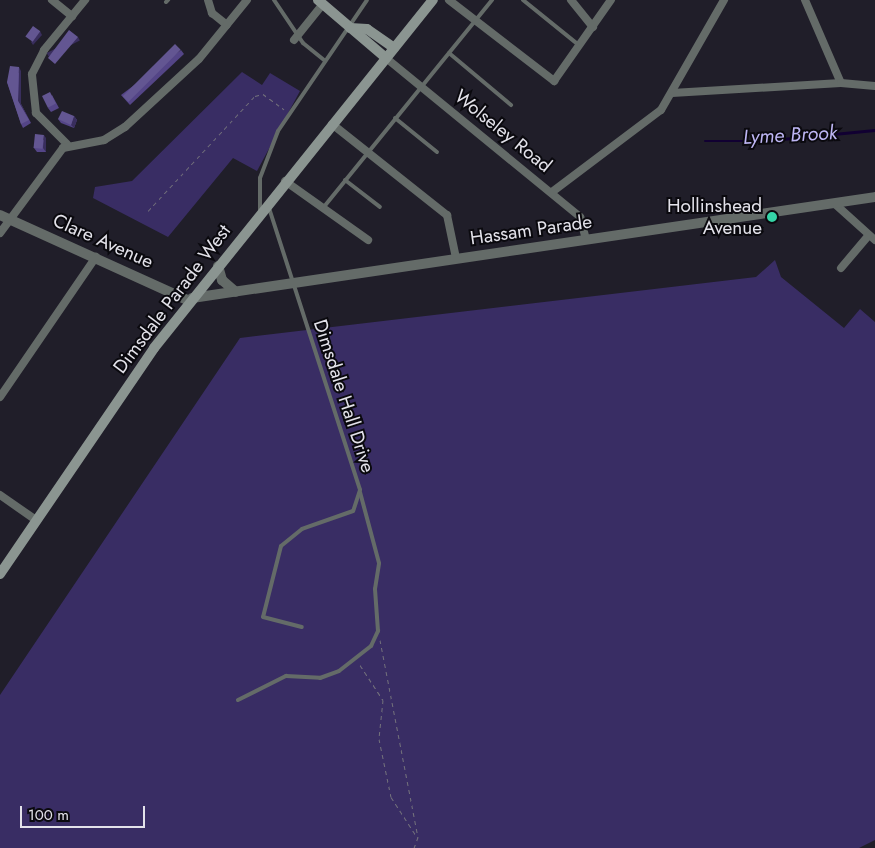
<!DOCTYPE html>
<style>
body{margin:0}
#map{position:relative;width:875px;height:848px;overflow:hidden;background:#201e29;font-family:Jost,sans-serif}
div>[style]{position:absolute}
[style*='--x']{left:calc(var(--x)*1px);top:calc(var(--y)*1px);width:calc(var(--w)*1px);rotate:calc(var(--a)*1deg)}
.green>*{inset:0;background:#392d64}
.stream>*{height:2.5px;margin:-1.25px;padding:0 1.25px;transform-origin:1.25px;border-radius:1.25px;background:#110032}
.path>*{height:1px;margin-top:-0.5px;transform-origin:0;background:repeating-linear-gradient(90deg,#73717b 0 4px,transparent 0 8px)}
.service>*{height:4px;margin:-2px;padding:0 2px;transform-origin:2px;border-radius:2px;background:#646b68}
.minor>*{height:8px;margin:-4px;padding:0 4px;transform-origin:4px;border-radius:4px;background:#646b68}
.tertiary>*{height:10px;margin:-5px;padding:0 5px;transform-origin:5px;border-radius:5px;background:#646b68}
.secondary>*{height:10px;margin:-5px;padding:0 5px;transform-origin:5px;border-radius:5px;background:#8b9591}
.wall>*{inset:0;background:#544587}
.shaded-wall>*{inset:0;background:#392e5d;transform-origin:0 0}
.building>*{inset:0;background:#635692;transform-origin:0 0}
.dots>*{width:14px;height:14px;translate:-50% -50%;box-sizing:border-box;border:2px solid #0a090e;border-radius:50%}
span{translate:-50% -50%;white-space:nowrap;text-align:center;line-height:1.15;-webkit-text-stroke:4px #0a090e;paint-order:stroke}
.street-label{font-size:19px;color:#e3e2ea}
.poi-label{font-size:19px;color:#e3e2ea}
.right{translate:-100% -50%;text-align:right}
.water-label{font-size:20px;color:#beb6f4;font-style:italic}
.scale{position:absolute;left:20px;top:806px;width:125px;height:22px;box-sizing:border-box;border:2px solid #e3e2ea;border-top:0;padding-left:6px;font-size:15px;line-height:18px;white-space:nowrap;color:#e3e2ea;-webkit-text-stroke:4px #0a090e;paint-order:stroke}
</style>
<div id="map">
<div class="green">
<i style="clip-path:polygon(242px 72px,262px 85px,270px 73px,300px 91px,257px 171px,233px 158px,168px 237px,93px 198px,95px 187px,132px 181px)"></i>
<i style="clip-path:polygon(775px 260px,781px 277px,844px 328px,860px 309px,875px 322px,875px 840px,859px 848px,0 848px,0 695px,240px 338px,756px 277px)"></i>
</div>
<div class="stream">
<i style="--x:705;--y:141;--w:56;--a:0"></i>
<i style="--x:761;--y:141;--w:115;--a:-5.5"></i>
</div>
<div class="path">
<i style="--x:148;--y:211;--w:157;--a:-47.1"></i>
<i style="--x:255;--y:96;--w:8;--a:-14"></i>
<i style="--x:263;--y:94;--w:26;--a:36"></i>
<i style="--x:380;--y:640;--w:201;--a:79.1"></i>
<i style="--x:418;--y:837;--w:12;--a:110"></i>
<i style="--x:360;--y:665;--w:42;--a:56.7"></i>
<i style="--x:383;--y:700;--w:39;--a:96"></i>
<i style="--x:379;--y:739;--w:59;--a:78.3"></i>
<i style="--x:391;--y:797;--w:48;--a:57"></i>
</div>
<div class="service">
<i style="--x:274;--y:0;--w:52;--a:56"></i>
<i style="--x:303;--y:43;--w:27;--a:39"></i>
<i style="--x:523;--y:0;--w:73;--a:38.9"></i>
<i style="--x:166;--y:2;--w:3;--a:-45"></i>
<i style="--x:449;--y:53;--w:81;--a:40"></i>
<i style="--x:395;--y:118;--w:54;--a:39"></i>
<i style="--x:345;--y:180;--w:44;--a:37.6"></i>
<i style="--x:269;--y:208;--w:296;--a:72.1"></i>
<i style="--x:360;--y:490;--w:22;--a:108"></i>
<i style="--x:353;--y:511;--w:54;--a:160.6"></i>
<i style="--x:302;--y:529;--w:27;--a:141"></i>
<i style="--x:281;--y:546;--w:73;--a:104.2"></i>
<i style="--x:263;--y:617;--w:40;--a:14.4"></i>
<i style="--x:323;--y:208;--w:268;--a:-50.9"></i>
<i style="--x:260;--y:213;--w:35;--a:-90"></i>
<i style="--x:260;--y:178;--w:50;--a:-69"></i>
<i style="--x:278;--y:131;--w:158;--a:-55.8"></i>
<i style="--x:238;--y:700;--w:54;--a:-26.6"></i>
<i style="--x:286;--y:676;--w:34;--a:3"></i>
<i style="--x:320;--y:678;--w:20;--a:-20"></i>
<i style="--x:339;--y:671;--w:41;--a:-38"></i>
<i style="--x:371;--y:646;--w:17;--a:-65"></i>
<i style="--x:378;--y:631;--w:42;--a:-94.1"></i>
<i style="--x:375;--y:589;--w:26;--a:-81"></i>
<i style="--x:379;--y:563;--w:73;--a:-105"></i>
</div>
<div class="minor">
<i style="--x:52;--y:0;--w:26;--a:39"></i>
<i style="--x:208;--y:0;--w:14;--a:73"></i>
<i style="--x:212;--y:13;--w:19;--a:39"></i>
<i style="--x:449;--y:0;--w:133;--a:37.6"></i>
<i style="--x:554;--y:81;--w:99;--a:-54.9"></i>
<i style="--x:571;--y:0;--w:35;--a:51"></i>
<i style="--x:805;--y:0;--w:90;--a:66.6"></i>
<i style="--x:294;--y:40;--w:45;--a:-51.3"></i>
<i style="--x:386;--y:58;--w:251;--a:39.3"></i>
<i style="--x:580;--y:217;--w:23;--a:75"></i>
<i style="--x:672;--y:93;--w:169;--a:-3.4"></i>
<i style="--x:841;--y:83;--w:34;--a:5"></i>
<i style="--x:332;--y:124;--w:147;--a:38.4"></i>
<i style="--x:447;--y:215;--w:44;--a:78.2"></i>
<i style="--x:67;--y:144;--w:44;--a:-135"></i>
<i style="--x:36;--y:113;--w:39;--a:-96"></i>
<i style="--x:32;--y:74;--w:27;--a:-63"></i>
<i style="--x:44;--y:50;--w:65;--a:-50.6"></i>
<i style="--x:285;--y:181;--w:102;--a:35.4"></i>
<i style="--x:552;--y:192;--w:136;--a:-37"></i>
<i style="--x:661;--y:110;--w:127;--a:-60.2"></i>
<i style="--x:835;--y:204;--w:54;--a:42"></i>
<i style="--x:0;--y:233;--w:106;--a:-53.5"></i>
<i style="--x:63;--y:148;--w:42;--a:-11"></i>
<i style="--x:104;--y:140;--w:25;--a:-32"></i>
<i style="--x:125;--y:127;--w:100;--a:-42.6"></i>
<i style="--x:199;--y:59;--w:76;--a:-50.9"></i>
<i style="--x:841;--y:268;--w:43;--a:-49.7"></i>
<i style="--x:0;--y:397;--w:170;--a:-55.6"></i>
<i style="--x:0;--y:495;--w:44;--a:34.8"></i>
</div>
<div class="tertiary">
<i style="--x:0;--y:215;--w:209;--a:24.4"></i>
<i style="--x:218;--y:266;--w:15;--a:74"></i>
<i style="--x:222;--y:280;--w:18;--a:41"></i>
<i style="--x:192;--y:298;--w:690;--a:-8.41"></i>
</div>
<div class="secondary">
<i style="--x:318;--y:0;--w:89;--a:40.5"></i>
<i style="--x:350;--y:28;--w:17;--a:3"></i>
<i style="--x:367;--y:29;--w:33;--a:35"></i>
<i style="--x:0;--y:574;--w:273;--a:-55.7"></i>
<i style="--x:154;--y:348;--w:446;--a:-51.3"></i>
</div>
<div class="wall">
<i style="clip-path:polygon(181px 50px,184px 54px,130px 105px,121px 95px)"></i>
<i style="clip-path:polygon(21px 71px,21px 104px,31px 123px,23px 128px,21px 124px,7px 82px)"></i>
<i style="clip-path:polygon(52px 95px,59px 108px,51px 112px,48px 108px)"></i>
<i style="clip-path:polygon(74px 116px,77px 120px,74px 128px,61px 123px,58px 119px)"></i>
<i style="clip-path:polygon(46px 138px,46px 152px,37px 152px,34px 148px)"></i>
</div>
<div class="shaded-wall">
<i style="clip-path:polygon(40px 31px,42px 35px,33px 45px,31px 42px)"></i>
<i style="left:78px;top:37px;width:4px;height:35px;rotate:63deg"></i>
<i style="clip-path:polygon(19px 67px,21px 71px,21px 104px,31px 123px,18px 101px)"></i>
<i style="clip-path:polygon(74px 116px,77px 120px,74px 128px,71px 125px)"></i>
<i style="clip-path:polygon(44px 135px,46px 138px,46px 152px,43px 148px)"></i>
</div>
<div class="building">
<i style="left:33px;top:26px;width:9px;height:13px;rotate:36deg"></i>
<i style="clip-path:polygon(69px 30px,78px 37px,55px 64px,48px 58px)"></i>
<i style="left:175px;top:44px;width:8px;height:74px;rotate:45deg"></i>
<i style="clip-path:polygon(10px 66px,19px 67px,18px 101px,29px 120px,21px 124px,7px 82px)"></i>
<i style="left:50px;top:92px;width:13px;height:9px;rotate:63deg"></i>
<i style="clip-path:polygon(62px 111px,74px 116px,71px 125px,58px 119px)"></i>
<i style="left:35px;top:134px;width:9px;height:14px;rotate:6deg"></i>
</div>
<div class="dots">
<i style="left:772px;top:217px;background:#35d4a7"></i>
</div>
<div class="street-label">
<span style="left:503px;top:131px;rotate:39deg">Wolseley Road</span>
<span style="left:531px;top:230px;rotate:-8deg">Hassam Parade</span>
<span style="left:103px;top:241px;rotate:24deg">Clare Avenue</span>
<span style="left:172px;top:299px;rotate:-53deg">Dimsdale Parade West</span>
<span style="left:344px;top:396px;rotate:72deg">Dimsdale Hall Drive</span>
</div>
<div class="poi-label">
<span class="right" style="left:762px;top:217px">Hollinshead<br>Avenue</span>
</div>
<div class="water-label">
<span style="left:790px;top:135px;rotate:-3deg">Lyme Brook</span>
</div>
<div class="scale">100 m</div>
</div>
